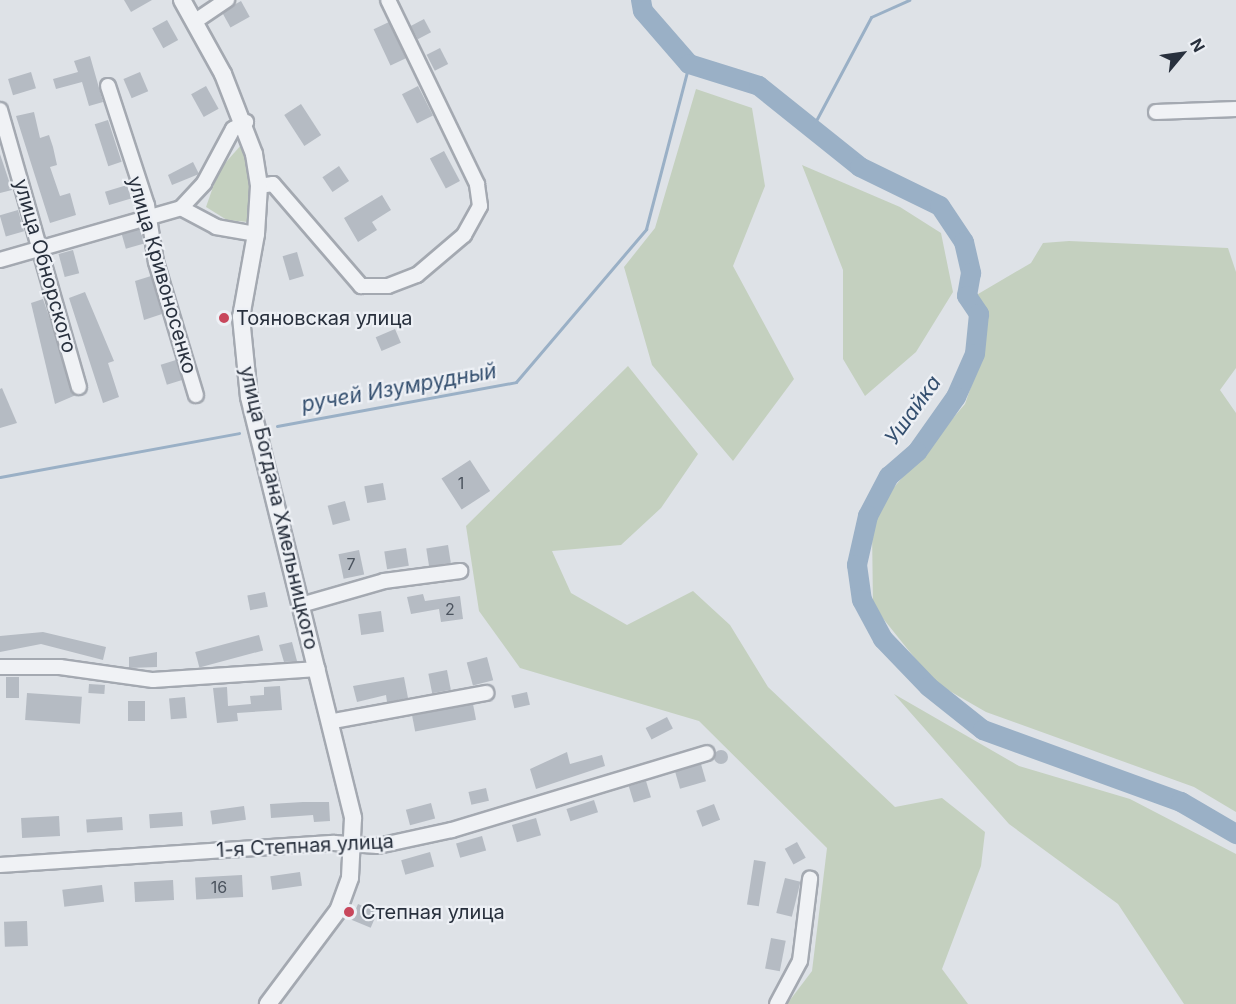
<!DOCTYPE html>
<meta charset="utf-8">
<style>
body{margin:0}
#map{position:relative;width:1236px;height:1004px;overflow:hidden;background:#dee2e7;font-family:Inter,sans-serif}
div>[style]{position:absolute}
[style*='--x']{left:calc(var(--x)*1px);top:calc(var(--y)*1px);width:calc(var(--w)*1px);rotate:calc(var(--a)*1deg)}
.green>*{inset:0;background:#c4d0bf}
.stream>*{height:3px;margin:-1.5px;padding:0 1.5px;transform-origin:1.5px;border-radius:1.5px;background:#9ab0c6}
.river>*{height:20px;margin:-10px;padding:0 10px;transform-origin:10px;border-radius:10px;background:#9ab0c6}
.building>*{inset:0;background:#b5bbc3;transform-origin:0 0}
.round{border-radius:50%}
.roads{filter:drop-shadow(2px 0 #a4a9b1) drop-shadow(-2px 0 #a4a9b1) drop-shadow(0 2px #a4a9b1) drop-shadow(0 -2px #a4a9b1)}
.minor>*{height:14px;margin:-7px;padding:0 7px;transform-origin:7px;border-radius:7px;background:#f0f2f5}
.tertiary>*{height:16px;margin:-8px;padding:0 8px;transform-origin:8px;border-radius:8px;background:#f0f2f5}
.dots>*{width:16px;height:16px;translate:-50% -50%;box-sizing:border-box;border:3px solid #edf0f5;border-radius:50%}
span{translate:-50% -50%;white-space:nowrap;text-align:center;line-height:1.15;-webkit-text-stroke:4.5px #edf0f5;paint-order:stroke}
.number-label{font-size:16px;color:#4b535e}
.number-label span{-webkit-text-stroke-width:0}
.street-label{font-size:20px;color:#28303d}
.poi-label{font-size:20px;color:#28303d}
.left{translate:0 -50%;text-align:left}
.water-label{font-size:21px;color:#344f6f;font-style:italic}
.north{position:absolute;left:1152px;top:24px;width:60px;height:60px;-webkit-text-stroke:4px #edf0f5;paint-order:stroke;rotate:61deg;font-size:16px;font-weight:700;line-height:24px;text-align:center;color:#28303d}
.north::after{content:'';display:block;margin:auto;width:21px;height:27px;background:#28303d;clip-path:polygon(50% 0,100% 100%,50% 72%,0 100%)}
</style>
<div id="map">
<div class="green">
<i style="clip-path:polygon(696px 89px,752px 108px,765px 186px,733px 266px,794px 379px,733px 461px,652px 365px,624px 267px,655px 228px)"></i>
<i style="clip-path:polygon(242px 144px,253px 189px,248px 222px,227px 220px,206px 207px,219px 170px)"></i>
<i style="clip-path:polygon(802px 165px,900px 207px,941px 233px,953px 292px,916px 352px,865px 396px,843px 359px,843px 270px)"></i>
<i style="clip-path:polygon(1069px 241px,1228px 248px,1236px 272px,1236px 368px,1220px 390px,1236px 413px,1236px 812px,1194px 787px,986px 712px,934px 682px,873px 606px,872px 529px,884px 499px,965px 404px,982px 355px,988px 318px,973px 297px,1031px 263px,1043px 243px)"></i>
<i style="clip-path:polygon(628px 366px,698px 454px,661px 508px,621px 545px,552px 551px,571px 593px,627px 625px,693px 591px,730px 625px,768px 687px,895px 807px,942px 798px,985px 832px,981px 866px,942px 969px,968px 1004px,787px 1004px,812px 971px,827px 848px,699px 721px,520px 668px,479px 611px,466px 526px)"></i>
<i style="clip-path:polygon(894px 694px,1019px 766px,1130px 799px,1236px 854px,1236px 1004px,1184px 1004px,1118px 904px,1009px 824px)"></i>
</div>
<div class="stream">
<i style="--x:811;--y:130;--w:128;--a:-62"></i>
<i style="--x:871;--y:17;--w:42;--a:-24.1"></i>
<i style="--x:277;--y:426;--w:243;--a:-10.4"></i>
<i style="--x:516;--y:382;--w:201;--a:-49.6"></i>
<i style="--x:646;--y:229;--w:171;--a:-75.4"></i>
<i style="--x:0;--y:477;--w:243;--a:-10.4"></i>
</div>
<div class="river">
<i style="--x:641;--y:0;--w:11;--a:80"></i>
<i style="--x:643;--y:11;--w:70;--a:49"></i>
<i style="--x:689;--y:64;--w:73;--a:17.4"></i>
<i style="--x:759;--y:86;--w:129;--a:38.7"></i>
<i style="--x:860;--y:167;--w:89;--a:26"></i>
<i style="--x:940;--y:206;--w:43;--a:56.3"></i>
<i style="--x:964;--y:242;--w:32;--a:77"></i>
<i style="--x:971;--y:273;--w:23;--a:100"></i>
<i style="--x:967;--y:296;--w:22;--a:56"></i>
<i style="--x:979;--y:314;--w:40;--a:95.7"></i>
<i style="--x:975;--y:354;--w:47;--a:113.8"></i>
<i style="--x:956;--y:397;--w:67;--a:125.3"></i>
<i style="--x:917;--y:452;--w:37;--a:139"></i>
<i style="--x:889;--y:476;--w:45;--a:117.7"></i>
<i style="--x:868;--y:516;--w:50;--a:102.7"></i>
<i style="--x:857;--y:565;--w:35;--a:82"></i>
<i style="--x:862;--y:600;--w:44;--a:61.7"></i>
<i style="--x:883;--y:639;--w:66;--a:46.2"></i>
<i style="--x:929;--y:687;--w:69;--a:38.5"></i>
<i style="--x:983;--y:730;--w:211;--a:20"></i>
<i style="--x:1181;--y:802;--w:64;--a:30.2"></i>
</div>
<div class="building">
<i style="clip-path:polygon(124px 0,152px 0,131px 12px)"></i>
<i style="left:241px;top:1px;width:18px;height:22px;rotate:61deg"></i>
<i style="left:424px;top:19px;width:15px;height:15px;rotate:62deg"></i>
<i style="left:167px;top:20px;width:23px;height:17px;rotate:61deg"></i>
<i style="left:389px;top:22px;width:40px;height:17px;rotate:65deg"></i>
<i style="left:440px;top:48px;width:18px;height:15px;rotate:63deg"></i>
<i style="clip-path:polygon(90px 56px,103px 102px,89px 106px,82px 82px,56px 89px,53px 79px,78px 72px,74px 61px)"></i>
<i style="left:31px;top:72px;width:17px;height:24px;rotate:73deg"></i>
<i style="left:140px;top:72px;width:21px;height:18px;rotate:67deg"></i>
<i style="left:206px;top:86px;width:26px;height:17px;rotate:61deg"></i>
<i style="left:418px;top:86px;width:33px;height:18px;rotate:63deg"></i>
<i style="left:301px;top:104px;width:37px;height:20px;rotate:57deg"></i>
<i style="clip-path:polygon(34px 112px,40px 138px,49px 135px,53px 147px,57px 165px,50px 167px,60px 196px,70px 193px,76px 215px,50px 223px,16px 116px)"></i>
<i style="left:108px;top:120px;width:44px;height:14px;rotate:72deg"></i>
<i style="left:444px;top:151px;width:34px;height:16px;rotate:62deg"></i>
<i style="clip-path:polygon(0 154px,12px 190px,0 193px)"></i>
<i style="clip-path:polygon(193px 162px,199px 174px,172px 185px,168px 175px)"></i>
<i style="left:339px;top:166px;width:18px;height:20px;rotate:56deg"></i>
<i style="left:127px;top:185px;width:14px;height:23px;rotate:73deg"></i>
<i style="clip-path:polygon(382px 195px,391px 210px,372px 222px,377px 230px,358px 242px,344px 218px)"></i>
<i style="left:18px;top:210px;width:22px;height:19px;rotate:74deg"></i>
<i style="left:140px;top:229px;width:15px;height:19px;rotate:74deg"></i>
<i style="left:73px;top:250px;width:24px;height:15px;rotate:75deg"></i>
<i style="left:297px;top:252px;width:25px;height:15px;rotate:74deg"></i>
<i style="clip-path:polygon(151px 276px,162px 314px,144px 320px,135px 281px)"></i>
<i style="clip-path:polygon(85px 292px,114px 361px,108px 363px,119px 397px,103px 403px,69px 298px)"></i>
<i style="clip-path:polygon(43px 299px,76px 395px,55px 404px,31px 303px)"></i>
<i style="left:395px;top:329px;width:15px;height:21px;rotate:67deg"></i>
<i style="left:176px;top:360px;width:21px;height:16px;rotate:73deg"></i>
<i style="clip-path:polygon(2px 388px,17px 423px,0 428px,0 389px)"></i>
<i style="left:470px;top:460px;width:37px;height:34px;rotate:57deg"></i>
<i style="left:383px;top:483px;width:17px;height:19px;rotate:80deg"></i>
<i style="left:345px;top:501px;width:20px;height:18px;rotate:75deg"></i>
<i style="left:448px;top:545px;width:18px;height:22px;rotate:81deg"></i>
<i style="left:406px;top:548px;width:18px;height:22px;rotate:81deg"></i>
<i style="left:359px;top:550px;width:25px;height:21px;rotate:78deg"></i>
<i style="left:265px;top:592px;width:15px;height:18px;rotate:79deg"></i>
<i style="clip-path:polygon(423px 594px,425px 601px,460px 596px,463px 619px,441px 622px,439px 609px,411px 614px,407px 597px)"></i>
<i style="left:381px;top:611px;width:21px;height:23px;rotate:82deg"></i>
<i style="clip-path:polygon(43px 632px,106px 647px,103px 660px,41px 644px,0 652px,0 636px)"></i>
<i style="left:259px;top:635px;width:16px;height:66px;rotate:75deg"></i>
<i style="clip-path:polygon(292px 642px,297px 661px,284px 662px,279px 645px)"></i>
<i style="clip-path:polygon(157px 652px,157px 667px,129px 668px,129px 657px)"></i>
<i style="left:487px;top:657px;width:24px;height:21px;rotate:75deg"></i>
<i style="left:447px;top:670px;width:20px;height:19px;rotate:79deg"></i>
<i style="left:6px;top:677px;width:13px;height:21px"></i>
<i style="clip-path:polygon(404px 677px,408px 698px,387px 702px,386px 695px,357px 702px,353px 686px)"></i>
<i style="left:89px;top:684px;width:16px;height:9px;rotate:4deg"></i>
<i style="clip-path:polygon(280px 686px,282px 710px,237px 713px,238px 721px,217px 723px,213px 688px,227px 687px,228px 706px,251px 704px,250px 696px,264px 695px,264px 687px)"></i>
<i style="left:527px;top:692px;width:13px;height:16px;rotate:77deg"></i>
<i style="left:27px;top:693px;width:55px;height:27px;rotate:4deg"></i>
<i style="left:185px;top:697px;width:21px;height:16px;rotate:85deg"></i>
<i style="left:128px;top:701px;width:17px;height:20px"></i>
<i style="left:473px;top:704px;width:16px;height:62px;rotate:79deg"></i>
<i style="left:667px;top:717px;width:13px;height:24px;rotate:63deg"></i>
<i class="round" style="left:714px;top:750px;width:14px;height:14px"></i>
<i style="clip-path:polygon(567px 752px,570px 764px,602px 755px,605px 766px,536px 789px,530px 769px)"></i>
<i style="left:701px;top:764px;width:18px;height:27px;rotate:74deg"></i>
<i style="left:646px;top:781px;width:17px;height:18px;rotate:73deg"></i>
<i style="left:486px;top:788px;width:13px;height:18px;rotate:77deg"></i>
<i style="left:594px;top:800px;width:13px;height:29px;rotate:72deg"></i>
<i style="clip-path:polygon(303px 802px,329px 802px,330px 821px,314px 822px,313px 815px,271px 818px,270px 804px)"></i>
<i style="left:431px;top:803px;width:16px;height:26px;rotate:75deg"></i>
<i style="left:714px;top:804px;width:17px;height:19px;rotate:69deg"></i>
<i style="left:244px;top:806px;width:14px;height:34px;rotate:82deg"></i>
<i style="left:182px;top:812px;width:14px;height:33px;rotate:86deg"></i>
<i style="left:59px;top:816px;width:20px;height:38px;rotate:87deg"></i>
<i style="left:122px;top:817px;width:13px;height:36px;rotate:86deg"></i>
<i style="left:536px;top:818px;width:18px;height:25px;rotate:74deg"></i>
<i style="left:482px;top:836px;width:15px;height:27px;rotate:74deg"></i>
<i style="left:797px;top:842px;width:18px;height:14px;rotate:61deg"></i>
<i style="left:430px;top:852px;width:15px;height:30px;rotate:74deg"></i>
<i style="left:754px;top:860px;width:12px;height:45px;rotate:9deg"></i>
<i style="left:300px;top:872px;width:14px;height:30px;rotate:82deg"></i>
<i style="left:242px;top:875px;width:22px;height:47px;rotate:87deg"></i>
<i style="left:785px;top:878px;width:16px;height:36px;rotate:14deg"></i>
<i style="left:173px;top:880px;width:20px;height:39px;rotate:87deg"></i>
<i style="left:102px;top:885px;width:17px;height:40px;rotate:83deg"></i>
<i style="left:358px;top:904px;width:21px;height:17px;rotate:23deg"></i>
<i style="left:27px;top:921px;width:25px;height:23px;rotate:88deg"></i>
<i style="left:771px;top:938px;width:15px;height:31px;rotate:11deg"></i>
</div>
<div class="roads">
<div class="minor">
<i style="--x:194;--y:22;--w:40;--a:-34"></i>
<i style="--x:108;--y:86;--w:125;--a:71.9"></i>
<i style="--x:147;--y:205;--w:58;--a:81"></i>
<i style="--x:156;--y:262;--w:139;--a:73.3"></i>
<i style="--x:0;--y:110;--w:288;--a:74.1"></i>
<i style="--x:1156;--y:112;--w:80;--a:-2.1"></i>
<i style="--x:259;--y:186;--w:14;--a:-8"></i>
<i style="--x:273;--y:184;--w:135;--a:49.2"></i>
<i style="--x:361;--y:286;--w:27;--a:0"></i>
<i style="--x:388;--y:286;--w:31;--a:-21"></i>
<i style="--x:417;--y:275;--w:62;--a:-40.4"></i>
<i style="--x:464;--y:235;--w:33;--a:-61"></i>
<i style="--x:480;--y:206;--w:22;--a:-98"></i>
<i style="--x:477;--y:184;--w:204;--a:-115.8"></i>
<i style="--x:181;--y:208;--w:40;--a:28"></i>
<i style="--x:216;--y:227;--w:41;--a:9.9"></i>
<i style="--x:0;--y:260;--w:188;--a:-16"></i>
<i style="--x:181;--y:208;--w:34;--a:-47"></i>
<i style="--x:204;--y:183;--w:61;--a:-61.8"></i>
<i style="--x:233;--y:129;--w:15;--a:-28"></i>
<i style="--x:301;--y:605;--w:86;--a:-16.1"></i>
<i style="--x:384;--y:581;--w:77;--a:-7.5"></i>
<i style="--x:0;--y:667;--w:60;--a:0"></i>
<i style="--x:60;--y:667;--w:94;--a:8"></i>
<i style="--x:153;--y:680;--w:165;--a:-3.8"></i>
<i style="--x:333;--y:721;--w:156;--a:-10.4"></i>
<i style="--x:0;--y:865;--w:335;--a:-3.8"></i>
<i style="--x:334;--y:843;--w:44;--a:3.9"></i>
<i style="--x:378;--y:846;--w:76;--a:-12.2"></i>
<i style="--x:452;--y:830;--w:266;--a:-16.8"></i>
<i style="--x:777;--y:1004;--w:49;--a:-61.9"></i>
<i style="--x:800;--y:961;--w:83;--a:-83"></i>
</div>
<div class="tertiary">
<i style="--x:182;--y:0;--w:85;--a:61"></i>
<i style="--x:223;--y:74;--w:86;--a:68.8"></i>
<i style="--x:254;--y:154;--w:32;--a:81"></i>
<i style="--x:259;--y:186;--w:48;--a:93.6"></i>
<i style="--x:256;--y:234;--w:84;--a:100.2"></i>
<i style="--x:241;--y:317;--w:80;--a:84.3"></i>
<i style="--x:249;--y:397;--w:434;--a:76.1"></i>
<i style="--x:353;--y:818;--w:60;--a:92.9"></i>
<i style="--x:350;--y:878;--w:33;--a:110"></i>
<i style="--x:339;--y:909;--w:119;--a:126.8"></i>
</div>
</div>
<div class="dots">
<i style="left:224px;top:318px;background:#c8475c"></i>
<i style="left:349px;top:912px;background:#c8475c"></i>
</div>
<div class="number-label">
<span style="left:461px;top:483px">1</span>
<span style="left:351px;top:564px">7</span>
<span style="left:450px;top:609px">2</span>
<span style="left:219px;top:887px">16</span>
</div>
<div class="street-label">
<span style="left:45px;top:266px;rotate:74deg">улица Обнорского</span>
<span style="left:162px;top:275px;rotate:74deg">улица Кривоносенко</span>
<span style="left:279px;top:508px;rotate:77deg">улица Богдана Хмельницкого</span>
<span style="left:305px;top:846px;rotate:-3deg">1-я Степная улица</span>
</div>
<div class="poi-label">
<span class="left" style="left:236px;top:318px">Тояновская улица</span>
<span class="left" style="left:361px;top:912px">Степная улица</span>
</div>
<div class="water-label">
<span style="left:399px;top:388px;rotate:-10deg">ручей Изумрудный</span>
<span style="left:913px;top:410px;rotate:-54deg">Ушайка</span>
</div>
<div class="north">N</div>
</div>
